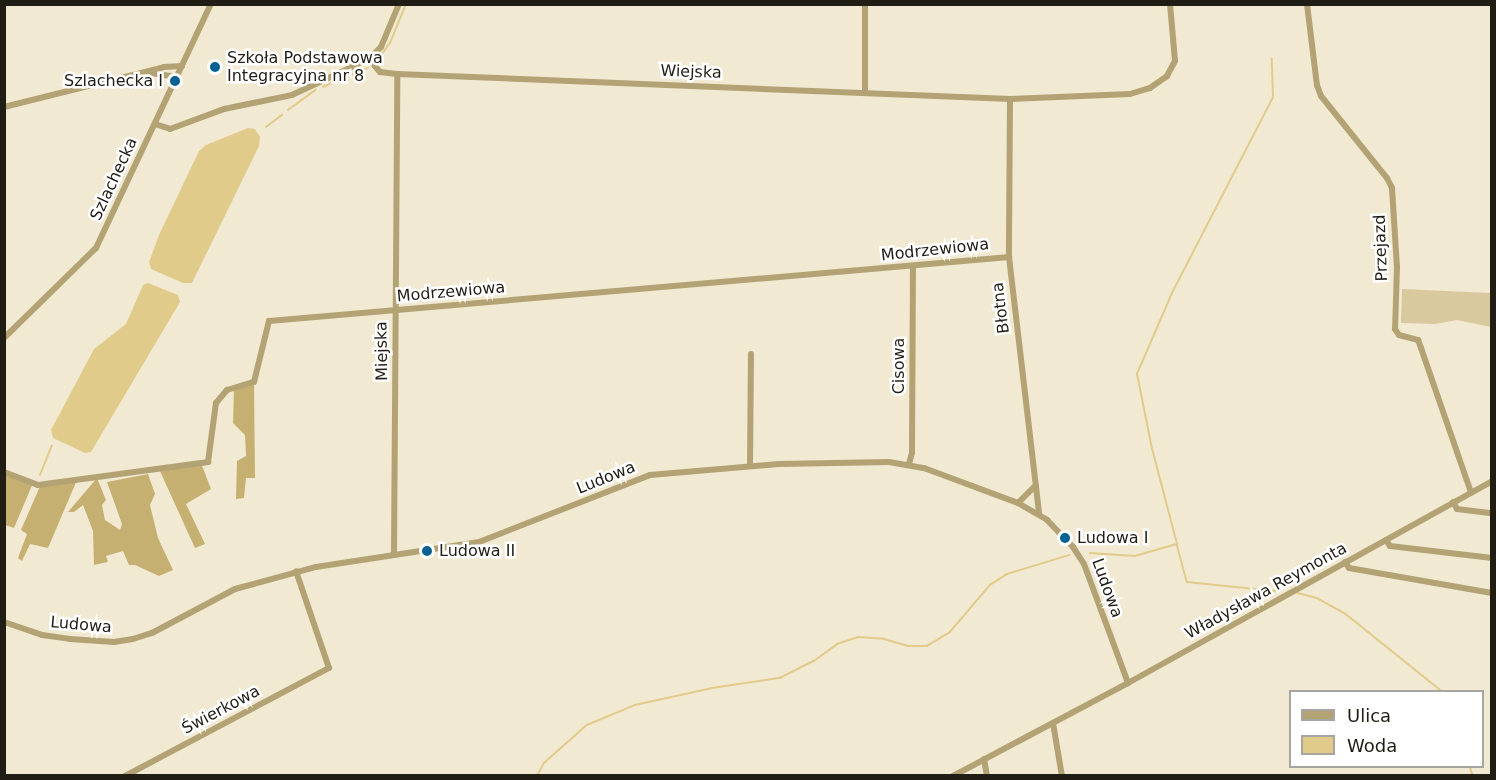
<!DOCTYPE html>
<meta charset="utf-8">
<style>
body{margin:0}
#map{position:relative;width:1496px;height:780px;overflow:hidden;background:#f2e9d2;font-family:"DejaVu Sans",sans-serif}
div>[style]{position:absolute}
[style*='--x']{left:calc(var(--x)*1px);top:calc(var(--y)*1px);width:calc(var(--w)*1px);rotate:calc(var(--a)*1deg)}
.green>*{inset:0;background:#d8c99f}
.forest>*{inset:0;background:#c6b071}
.water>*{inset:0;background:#e1cb8b}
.stream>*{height:1.5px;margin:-0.75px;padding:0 0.75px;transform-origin:0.75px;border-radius:0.75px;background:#e1cb8b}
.street>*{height:6px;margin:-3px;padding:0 3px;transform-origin:3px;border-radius:3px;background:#b3a274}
.dots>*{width:16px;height:16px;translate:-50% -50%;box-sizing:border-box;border:3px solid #fff;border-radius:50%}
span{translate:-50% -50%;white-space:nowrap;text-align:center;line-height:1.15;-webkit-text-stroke:5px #fff;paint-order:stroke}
.poi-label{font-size:16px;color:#201d15}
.left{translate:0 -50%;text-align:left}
.right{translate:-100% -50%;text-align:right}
.street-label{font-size:16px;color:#201d15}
.frame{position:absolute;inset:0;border:6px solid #201d15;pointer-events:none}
.legend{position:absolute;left:1289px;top:690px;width:195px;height:78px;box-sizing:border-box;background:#fff;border:2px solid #a6a5a1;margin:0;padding:8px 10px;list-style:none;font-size:18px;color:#201d15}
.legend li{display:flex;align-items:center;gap:12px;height:30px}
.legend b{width:30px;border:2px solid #a6a5a1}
</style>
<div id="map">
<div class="green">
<i style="clip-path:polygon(1402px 289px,1491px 293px,1491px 327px,1457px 320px,1435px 324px,1401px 323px)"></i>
</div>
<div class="forest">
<i style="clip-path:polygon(254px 382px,255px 478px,246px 478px,244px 498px,236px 499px,237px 461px,246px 456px,245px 435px,233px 423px,234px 388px)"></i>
<i style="clip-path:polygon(201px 463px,211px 489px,186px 504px,205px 544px,195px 548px,159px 469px)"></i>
<i style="clip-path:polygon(4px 472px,33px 483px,14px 528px,5px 525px)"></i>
<i style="clip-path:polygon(148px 474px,155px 494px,150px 505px,158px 538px,173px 570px,159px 576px,135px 565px,129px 565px,123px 551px,106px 556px,108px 562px,94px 565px,93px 531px,83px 505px,74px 512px,68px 512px,97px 478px,106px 500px,102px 505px,105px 520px,120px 530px,122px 524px,107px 482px)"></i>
<i style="clip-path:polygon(77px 480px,48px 548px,30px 544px,22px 561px,18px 558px,27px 534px,21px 530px,41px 484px)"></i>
</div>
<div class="water">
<i style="clip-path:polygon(248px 128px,255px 129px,260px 137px,259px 146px,192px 283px,183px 283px,151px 269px,149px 262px,159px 235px,199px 151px,206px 145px)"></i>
<i style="clip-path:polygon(148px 283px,178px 295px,180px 302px,91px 452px,85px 453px,53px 438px,51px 430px,94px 349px,126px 324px,143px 285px)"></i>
</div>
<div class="stream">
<i style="--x:378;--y:60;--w:21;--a:-55"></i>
<i style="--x:390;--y:43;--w:42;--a:-67.7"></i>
<i style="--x:344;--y:78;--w:26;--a:-23"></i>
<i style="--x:323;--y:87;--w:17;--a:-25"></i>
<i style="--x:288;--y:110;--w:34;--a:-36"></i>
<i style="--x:266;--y:127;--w:20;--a:-37"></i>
<i style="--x:40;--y:475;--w:31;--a:-68"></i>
<i style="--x:1177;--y:544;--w:39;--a:75"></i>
<i style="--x:1187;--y:582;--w:89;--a:5.8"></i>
<i style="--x:1090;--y:553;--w:45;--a:3.8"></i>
<i style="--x:1135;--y:556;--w:44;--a:-15.9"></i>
<i style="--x:1177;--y:544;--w:98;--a:-104.7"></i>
<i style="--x:1152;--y:449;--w:76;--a:-101.3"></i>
<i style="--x:1137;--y:374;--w:88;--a:-66.6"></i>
<i style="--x:1172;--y:293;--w:220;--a:-62.7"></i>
<i style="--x:1273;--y:97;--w:38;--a:-92"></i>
<i style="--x:1298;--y:593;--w:20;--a:15"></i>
<i style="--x:1317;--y:598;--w:33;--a:29"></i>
<i style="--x:1346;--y:614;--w:124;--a:38.8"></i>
<i style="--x:1470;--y:766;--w:10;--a:73"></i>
<i style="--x:537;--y:776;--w:15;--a:-62"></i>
<i style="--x:544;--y:763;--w:57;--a:-41.5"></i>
<i style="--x:587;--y:725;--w:52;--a:-22.6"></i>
<i style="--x:635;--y:705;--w:79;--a:-12.4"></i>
<i style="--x:712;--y:688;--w:69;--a:-8.4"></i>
<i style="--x:780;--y:678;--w:38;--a:-27"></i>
<i style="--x:814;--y:661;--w:29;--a:-36"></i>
<i style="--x:837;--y:644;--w:22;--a:-18"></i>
<i style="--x:858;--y:637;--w:26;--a:4"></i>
<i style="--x:884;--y:639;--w:25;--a:16"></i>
<i style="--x:908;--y:646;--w:19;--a:0"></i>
<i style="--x:927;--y:646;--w:27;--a:-31"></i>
<i style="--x:950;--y:632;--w:62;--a:-49.6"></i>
<i style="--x:990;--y:585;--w:20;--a:-33"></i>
<i style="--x:1007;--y:574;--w:65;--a:-17"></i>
</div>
<div class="street">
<i style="--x:1307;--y:4;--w:82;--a:83"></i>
<i style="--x:1317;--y:85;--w:12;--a:70"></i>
<i style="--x:1321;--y:96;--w:105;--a:51.2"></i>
<i style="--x:1387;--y:178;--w:11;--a:63"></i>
<i style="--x:1392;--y:188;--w:79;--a:86.4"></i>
<i style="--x:1397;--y:267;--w:62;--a:91.8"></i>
<i style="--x:1395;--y:329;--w:7;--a:56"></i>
<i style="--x:1399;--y:335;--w:20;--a:15"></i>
<i style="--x:1418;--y:340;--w:9;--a:69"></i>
<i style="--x:1421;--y:348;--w:152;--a:70.9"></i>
<i style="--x:369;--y:59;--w:17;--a:-45"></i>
<i style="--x:381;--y:47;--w:47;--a:-67.3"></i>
<i style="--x:151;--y:73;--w:26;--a:9"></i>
<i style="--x:865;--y:92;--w:88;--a:-90"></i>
<i style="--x:1010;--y:99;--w:158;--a:90.4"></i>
<i style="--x:1009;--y:257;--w:258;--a:83.3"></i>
<i style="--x:4;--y:107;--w:165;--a:-14"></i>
<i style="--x:164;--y:67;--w:18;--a:-3"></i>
<i style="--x:155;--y:124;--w:16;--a:18"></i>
<i style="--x:170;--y:129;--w:58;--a:-20.3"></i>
<i style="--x:224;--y:109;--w:69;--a:-11.6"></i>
<i style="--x:292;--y:95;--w:85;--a:-25.1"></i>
<i style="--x:369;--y:59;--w:17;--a:50"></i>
<i style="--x:380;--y:72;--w:17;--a:7"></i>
<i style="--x:397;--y:74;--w:614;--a:2.34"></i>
<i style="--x:1010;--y:99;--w:120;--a:-2.4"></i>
<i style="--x:1130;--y:94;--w:21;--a:-17"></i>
<i style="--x:1150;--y:88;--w:21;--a:-35"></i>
<i style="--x:1167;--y:76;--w:17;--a:-62"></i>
<i style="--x:1175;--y:61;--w:57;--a:-95"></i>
<i style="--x:4;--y:338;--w:129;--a:-44.4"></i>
<i style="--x:96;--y:248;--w:270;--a:-64.8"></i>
<i style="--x:909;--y:464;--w:11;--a:-75"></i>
<i style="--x:912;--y:453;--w:186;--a:-89.7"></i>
<i style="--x:750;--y:466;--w:112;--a:-89.5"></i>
<i style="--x:4;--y:472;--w:36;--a:21"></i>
<i style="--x:38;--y:485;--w:172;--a:-7.7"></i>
<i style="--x:208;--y:462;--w:60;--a:-82.3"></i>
<i style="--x:216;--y:403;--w:17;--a:-50"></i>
<i style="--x:227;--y:390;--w:28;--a:-17"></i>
<i style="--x:254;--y:382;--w:63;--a:-76.2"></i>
<i style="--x:269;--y:321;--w:743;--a:-4.94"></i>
<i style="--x:1453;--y:502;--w:8;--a:60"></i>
<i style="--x:1457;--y:509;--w:35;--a:7"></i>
<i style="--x:1018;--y:503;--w:25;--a:-45"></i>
<i style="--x:1386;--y:540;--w:7;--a:56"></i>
<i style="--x:1390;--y:546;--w:103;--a:6.7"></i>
<i style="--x:394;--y:555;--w:481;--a:-89.6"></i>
<i style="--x:1345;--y:562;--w:7;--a:56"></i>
<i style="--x:1349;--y:568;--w:145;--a:9.9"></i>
<i style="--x:4;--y:622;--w:40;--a:18.9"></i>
<i style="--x:42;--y:635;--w:28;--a:8"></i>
<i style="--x:70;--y:639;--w:44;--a:3.9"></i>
<i style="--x:114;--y:642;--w:19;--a:-9"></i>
<i style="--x:133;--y:639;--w:20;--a:-18"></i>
<i style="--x:152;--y:633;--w:94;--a:-27.9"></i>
<i style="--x:235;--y:589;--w:84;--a:-15.2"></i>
<i style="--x:316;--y:567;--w:165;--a:-8.7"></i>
<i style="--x:479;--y:542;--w:184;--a:-21.4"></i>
<i style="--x:650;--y:475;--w:129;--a:-4.9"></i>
<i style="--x:779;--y:464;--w:110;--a:-1"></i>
<i style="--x:889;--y:462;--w:36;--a:10"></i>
<i style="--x:924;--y:468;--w:100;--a:20.4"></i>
<i style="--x:1018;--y:503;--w:34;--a:30"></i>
<i style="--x:1047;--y:520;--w:37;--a:46"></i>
<i style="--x:1073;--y:547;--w:20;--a:57"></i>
<i style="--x:1084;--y:564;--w:127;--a:69.7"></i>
<i style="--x:1053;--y:723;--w:54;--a:80.4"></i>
<i style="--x:984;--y:759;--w:17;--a:80"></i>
<i style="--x:125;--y:776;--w:231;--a:-27.9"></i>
<i style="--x:329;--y:668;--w:102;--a:-108.8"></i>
<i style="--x:953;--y:776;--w:198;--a:-28"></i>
<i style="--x:1128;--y:683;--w:416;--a:-29"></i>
</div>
<div class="dots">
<i style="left:215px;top:67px;background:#046191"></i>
<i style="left:175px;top:81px;background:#046191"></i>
<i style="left:1065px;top:538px;background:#046191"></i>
<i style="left:427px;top:551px;background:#046191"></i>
</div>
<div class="poi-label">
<span class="left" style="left:227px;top:67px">Szkoła Podstawowa<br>Integracyjna nr 8</span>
<span class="right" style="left:163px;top:81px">Szlachecka I</span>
<span class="left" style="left:1077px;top:538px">Ludowa I</span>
<span class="left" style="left:439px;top:551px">Ludowa II</span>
</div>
<div class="street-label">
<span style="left:691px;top:72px;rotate:2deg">Wiejska</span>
<span style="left:114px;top:179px;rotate:-65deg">Szlachecka</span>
<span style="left:1381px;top:248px;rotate:-92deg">Przejazd</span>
<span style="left:935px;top:250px;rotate:-6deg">Modrzewiowa</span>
<span style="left:451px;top:292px;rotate:-5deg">Modrzewiowa</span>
<span style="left:1001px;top:308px;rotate:-97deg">Błotna</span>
<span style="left:382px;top:351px;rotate:-91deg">Miejska</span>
<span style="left:899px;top:366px;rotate:-90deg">Cisowa</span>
<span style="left:606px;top:478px;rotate:-22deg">Ludowa</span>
<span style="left:1107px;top:588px;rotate:70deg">Ludowa</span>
<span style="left:1266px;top:591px;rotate:-29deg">Władysława Reymonta</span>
<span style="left:81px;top:625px;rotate:5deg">Ludowa</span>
<span style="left:221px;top:710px;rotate:-28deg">Świerkowa</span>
</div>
<div class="frame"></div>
<ul class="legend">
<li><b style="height:8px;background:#b3a274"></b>Ulica</li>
<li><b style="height:16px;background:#e1cb8b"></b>Woda</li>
</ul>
</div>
